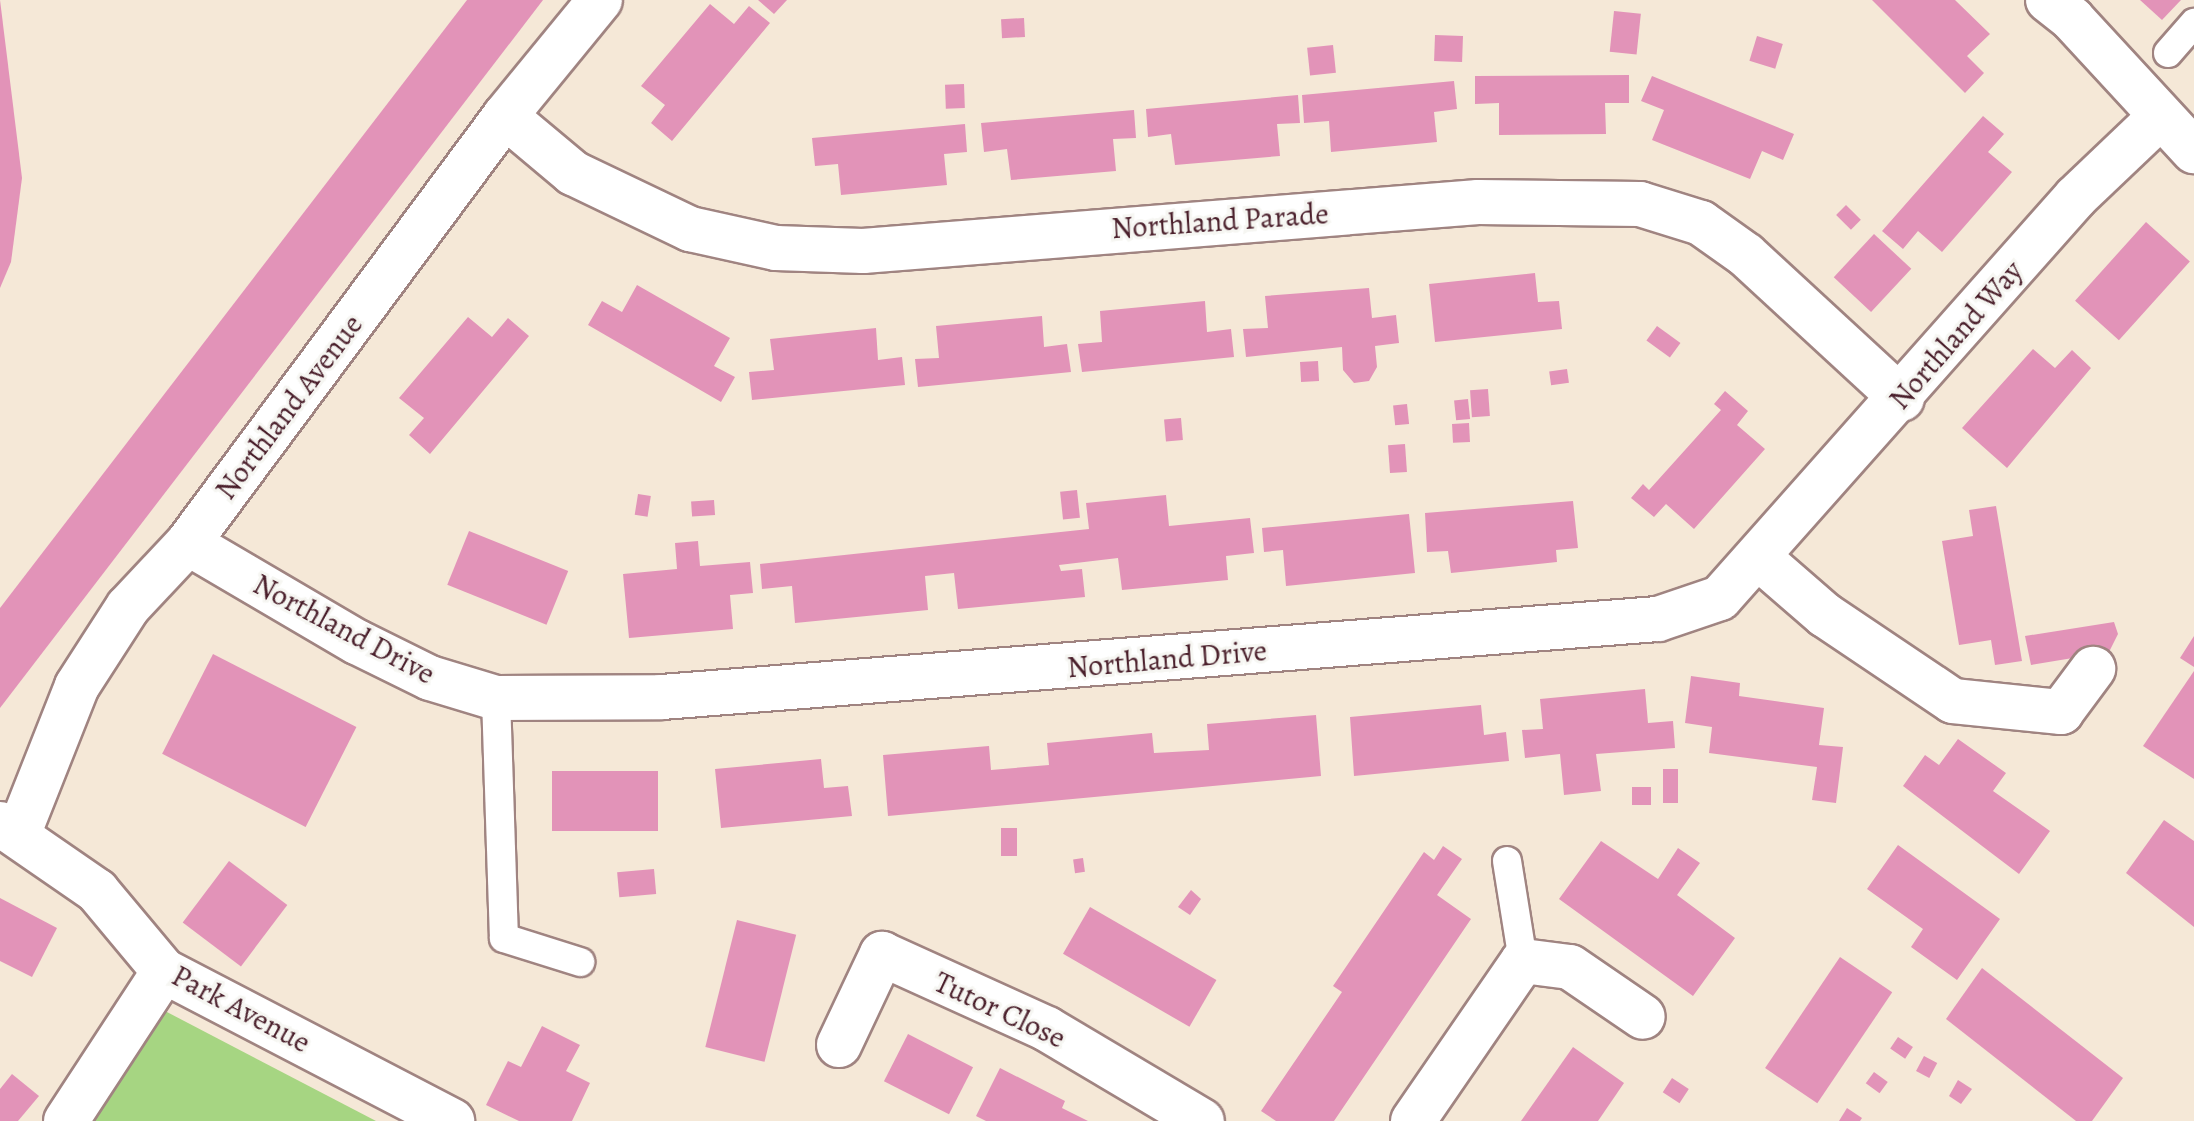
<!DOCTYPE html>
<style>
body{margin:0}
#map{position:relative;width:2194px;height:1121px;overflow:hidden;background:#f5e8d7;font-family:Alegreya,serif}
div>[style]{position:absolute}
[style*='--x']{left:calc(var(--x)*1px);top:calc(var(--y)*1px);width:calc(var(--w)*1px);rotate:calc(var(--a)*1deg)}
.green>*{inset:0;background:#a6d582}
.building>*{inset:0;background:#e293b8;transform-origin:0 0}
.roads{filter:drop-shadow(2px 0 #a08481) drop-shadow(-2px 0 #a08481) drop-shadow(0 2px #a08481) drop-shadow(0 -2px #a08481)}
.lane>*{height:28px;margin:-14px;padding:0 14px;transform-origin:14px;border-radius:14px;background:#fff}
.street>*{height:44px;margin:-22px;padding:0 22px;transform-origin:22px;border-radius:22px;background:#fff}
span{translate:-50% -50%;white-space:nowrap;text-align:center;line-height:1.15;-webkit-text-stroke:6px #f6f6f2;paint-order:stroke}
.street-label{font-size:30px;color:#4a1f2b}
</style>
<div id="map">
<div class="green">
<i style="clip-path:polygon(165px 1011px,376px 1121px,92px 1121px)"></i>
</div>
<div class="building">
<i style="clip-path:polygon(0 0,22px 178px,11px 262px,0 288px)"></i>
<i style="clip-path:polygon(467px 0,543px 0,0 708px,0 608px)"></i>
<i style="clip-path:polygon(758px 0,787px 0,774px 14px)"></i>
<i style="clip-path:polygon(1872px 0,1955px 0,1990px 34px,1967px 56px,1984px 73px,1965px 93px)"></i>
<i style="clip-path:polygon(2140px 0,2181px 0,2162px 20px)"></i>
<i style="clip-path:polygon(710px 4px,734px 24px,749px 6px,770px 23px,672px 141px,651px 123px,665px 105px,641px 86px)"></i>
<i style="left:1614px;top:11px;width:27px;height:41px;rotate:6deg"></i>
<i style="left:1024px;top:18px;width:19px;height:23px;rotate:87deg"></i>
<i style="left:1435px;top:35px;width:28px;height:26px;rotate:2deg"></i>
<i style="left:1757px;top:36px;width:27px;height:26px;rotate:17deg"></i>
<i style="left:1333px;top:45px;width:28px;height:26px;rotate:84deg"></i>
<i style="clip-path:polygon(1629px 75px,1629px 103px,1605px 103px,1606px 134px,1499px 135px,1499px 103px,1475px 104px,1475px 76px)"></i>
<i style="clip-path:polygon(1652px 76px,1794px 134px,1783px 160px,1762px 151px,1750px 179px,1652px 140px,1664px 110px,1641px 101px)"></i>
<i style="clip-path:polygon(1454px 81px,1457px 109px,1434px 112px,1437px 142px,1331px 152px,1329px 121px,1304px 123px,1302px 95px)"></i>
<i style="left:964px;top:84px;width:24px;height:19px;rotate:88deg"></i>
<i style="clip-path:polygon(1298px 95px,1300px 123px,1277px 124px,1280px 156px,1175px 165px,1171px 134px,1148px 137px,1146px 109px)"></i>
<i style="clip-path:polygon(1134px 110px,1136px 138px,1113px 139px,1116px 171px,1011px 180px,1007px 149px,984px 152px,981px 123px)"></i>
<i style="clip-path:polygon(1983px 116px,2004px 134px,1988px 152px,2012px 172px,1942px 252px,1918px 231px,1903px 249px,1882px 231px)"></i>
<i style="clip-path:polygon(965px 124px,967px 152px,944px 154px,947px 185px,841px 195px,838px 164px,815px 166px,812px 138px)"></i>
<i style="left:1846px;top:205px;width:21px;height:14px;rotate:45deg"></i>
<i style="left:2146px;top:222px;width:59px;height:106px;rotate:42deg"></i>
<i style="left:1874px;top:234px;width:51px;height:59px;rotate:43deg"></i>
<i style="clip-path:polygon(1535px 273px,1538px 302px,1559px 301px,1562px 329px,1435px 342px,1429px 284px)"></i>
<i style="clip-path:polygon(637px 285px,730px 338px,714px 366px,735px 377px,721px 402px,588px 325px,602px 301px,622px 312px)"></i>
<i style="clip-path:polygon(1369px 288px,1372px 318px,1396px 315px,1399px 343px,1375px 346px,1377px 367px,1369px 381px,1354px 383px,1343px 370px,1342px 347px,1246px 357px,1243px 329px,1268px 328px,1265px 296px)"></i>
<i style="clip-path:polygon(1205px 301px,1207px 332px,1231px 329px,1234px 357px,1082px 372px,1078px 344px,1102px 342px,1100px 311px)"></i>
<i style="clip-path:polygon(1042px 316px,1044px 347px,1067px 344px,1071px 372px,918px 387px,915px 359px,939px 358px,936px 326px)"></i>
<i style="clip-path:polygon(468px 317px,492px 337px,508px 318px,529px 336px,430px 454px,409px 435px,424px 418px,399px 398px)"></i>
<i style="left:1657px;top:326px;width:29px;height:18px;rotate:36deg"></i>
<i style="clip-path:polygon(876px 328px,878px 360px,902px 357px,905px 385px,752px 400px,749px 372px,774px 370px,770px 339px)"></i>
<i style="clip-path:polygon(2033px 349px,2055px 368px,2072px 350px,2091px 368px,2007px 468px,1962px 428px)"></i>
<i style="left:1318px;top:361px;width:20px;height:18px;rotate:87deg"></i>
<i style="left:1567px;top:369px;width:14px;height:18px;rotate:82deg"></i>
<i style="left:1488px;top:389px;width:27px;height:18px;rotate:86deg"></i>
<i style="clip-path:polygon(1725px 391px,1748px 411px,1737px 425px,1765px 449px,1694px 529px,1666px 504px,1654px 517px,1631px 498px,1643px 484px,1649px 490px,1721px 410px,1714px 404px)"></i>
<i style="left:1468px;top:399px;width:20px;height:14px;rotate:84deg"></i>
<i style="left:1407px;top:404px;width:20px;height:14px;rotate:84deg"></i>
<i style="left:1181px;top:418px;width:22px;height:17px;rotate:85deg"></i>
<i style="left:1469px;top:423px;width:19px;height:17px;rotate:87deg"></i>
<i style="left:1405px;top:444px;width:28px;height:17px;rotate:86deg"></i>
<i style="left:1077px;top:490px;width:28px;height:17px;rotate:84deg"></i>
<i style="left:638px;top:494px;width:13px;height:21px;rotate:9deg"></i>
<i style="clip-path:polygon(1166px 495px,1169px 526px,1250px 518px,1254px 553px,1226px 556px,1228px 580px,1122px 590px,1118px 558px,1059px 565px,1061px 571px,1082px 569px,1085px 597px,958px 609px,954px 573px,925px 576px,928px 610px,795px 623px,792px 586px,762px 589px,760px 564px,1089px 529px,1086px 503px)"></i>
<i style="left:714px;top:500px;width:15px;height:23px;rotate:86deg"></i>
<i style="clip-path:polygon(1573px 501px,1578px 548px,1556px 550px,1557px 562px,1451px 573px,1448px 551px,1427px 552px,1425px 513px)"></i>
<i style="clip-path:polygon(1996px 506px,2022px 661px,1995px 665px,1991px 640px,1959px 645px,1942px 541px,1973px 536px,1969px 510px)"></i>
<i style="clip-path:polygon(1409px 514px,1415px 573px,1286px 586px,1283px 550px,1264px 552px,1262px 528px)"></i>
<i style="left:469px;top:531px;width:107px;height:58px;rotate:22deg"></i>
<i style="clip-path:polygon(698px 541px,700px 566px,750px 562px,753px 593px,730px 595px,733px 629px,629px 638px,623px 574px,677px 569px,675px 543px)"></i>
<i style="clip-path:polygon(2114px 622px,2118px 634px,2109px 652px,2031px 665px,2025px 636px)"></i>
<i style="clip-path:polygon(2194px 636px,2194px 667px,2180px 658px)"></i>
<i style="left:213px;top:654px;width:161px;height:112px;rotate:27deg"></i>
<i style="clip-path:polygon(2194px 671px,2194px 779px,2143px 746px)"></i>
<i style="clip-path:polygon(1691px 676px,1740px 683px,1739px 696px,1824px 708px,1819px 745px,1843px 747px,1836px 803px,1812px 800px,1817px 767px,1709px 753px,1712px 727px,1685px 723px)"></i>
<i style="clip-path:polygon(1645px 689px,1648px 723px,1673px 721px,1675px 748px,1596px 754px,1601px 791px,1564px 795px,1560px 754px,1525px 758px,1522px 730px,1543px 729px,1540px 699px)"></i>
<i style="clip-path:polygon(1481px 705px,1484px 735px,1506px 732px,1509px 761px,1354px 776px,1350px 717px)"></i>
<i style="clip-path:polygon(1316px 715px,1321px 776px,888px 816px,883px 755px,989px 746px,991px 770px,1049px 765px,1047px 743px,1152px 733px,1154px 753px,1209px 750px,1207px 724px)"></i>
<i style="clip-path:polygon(1958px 739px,2006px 773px,1993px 791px,2050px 831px,2019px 874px,1903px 786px,1925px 755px,1939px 765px)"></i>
<i style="clip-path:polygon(821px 759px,824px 788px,848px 786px,852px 816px,721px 828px,715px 769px)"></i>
<i style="left:1663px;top:769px;width:15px;height:34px"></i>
<i style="left:552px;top:771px;width:106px;height:60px"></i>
<i style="left:1632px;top:787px;width:19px;height:18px"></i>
<i style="clip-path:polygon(2164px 820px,2194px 841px,2194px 927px,2126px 873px)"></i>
<i style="left:1001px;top:828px;width:16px;height:28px"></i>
<i style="clip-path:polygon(1601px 841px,1658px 879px,1678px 848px,1700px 863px,1677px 895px,1735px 938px,1693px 996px,1559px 899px)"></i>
<i style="clip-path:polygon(1898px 845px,2000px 919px,1957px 980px,1911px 947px,1923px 929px,1867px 889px)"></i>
<i style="clip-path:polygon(1443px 846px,1462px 859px,1437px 895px,1471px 919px,1334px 1121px,1276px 1121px,1261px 1111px,1342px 992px,1333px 986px,1424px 852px,1434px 860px)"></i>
<i style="left:1083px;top:858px;width:14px;height:10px;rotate:82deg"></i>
<i style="left:229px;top:861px;width:73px;height:77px;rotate:37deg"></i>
<i style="left:654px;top:869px;width:25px;height:37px;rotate:85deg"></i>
<i style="clip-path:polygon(1191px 890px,1201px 899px,1190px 915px,1178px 907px)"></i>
<i style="clip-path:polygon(0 898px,57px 928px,32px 977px,0 961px)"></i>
<i style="left:1090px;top:907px;width:146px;height:54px;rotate:30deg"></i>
<i style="left:737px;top:920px;width:61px;height:131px;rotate:14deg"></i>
<i style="left:1840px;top:957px;width:63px;height:134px;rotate:34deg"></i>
<i style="clip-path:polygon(1982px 968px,2123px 1078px,2092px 1121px,2076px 1121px,1946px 1019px)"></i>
<i style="clip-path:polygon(542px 1026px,580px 1045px,566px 1071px,590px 1083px,572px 1121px,519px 1121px,486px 1105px,508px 1061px,521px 1067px)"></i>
<i style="left:908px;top:1034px;width:73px;height:53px;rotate:27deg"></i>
<i style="left:1898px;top:1037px;width:18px;height:14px;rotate:34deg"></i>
<i style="clip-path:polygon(1573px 1047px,1624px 1083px,1598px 1121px,1521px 1121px)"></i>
<i style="left:1924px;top:1056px;width:15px;height:17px;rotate:28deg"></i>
<i style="clip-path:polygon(1000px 1068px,1065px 1101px,1062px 1108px,1088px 1121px,986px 1121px,976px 1116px)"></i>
<i style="left:1874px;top:1072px;width:17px;height:14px;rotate:36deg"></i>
<i style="clip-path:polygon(12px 1074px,39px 1096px,18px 1121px,0 1121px,0 1089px)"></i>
<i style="left:1672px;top:1078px;width:20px;height:17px;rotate:33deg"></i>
<i style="clip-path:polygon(1958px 1080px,1972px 1089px,1961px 1104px,1949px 1096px)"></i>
<i style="clip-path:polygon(1847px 1108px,1862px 1118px,1860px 1121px,1839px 1121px)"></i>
</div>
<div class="roads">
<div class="lane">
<i style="--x:2168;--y:53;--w:40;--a:-49"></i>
<i style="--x:496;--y:698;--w:240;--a:88.1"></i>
<i style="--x:504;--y:938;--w:80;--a:17.5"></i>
<i style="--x:1507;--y:861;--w:101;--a:80.9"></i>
</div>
<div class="street">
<i style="--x:2048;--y:0;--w:31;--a:38"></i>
<i style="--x:2072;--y:19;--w:180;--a:47.3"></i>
<i style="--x:505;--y:116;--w:89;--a:40"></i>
<i style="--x:573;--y:173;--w:130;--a:25.6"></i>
<i style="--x:690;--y:229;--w:88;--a:12.5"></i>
<i style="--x:776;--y:248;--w:87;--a:2"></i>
<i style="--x:863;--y:251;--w:617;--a:-4.56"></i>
<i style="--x:1478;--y:202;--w:162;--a:0.7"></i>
<i style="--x:1640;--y:204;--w:64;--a:17.3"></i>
<i style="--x:1701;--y:223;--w:55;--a:35.4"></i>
<i style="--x:1746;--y:255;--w:212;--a:42.7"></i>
<i style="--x:188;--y:543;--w:196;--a:30.4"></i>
<i style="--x:357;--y:642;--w:81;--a:26.3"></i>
<i style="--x:430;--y:678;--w:69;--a:16.9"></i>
<i style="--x:496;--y:698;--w:166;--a:-0.3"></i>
<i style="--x:662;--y:697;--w:999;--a:-4.48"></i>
<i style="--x:1658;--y:619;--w:65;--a:-18.7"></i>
<i style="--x:1720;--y:598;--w:536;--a:-48.4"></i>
<i style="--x:2076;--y:197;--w:115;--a:-43.6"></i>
<i style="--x:1758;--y:557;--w:89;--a:40.9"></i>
<i style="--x:1825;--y:615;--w:154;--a:33.9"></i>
<i style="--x:1953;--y:701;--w:109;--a:5.8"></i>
<i style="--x:2061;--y:712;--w:54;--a:-53.3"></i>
<i style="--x:0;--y:824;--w:118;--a:34.6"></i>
<i style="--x:97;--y:891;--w:104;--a:50.1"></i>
<i style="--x:164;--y:971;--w:325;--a:27.5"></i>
<i style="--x:18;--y:835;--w:160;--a:-68.4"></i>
<i style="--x:77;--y:686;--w:94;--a:-57.2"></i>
<i style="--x:128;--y:607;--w:88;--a:-46.8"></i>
<i style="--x:188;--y:543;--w:532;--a:-53.41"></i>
<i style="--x:505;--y:116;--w:150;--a:-50.7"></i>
<i style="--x:839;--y:1045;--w:101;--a:-64.7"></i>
<i style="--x:882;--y:954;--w:181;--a:24.4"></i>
<i style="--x:1047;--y:1029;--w:180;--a:30.7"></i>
<i style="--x:66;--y:1121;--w:179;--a:-56.8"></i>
<i style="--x:1413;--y:1121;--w:194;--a:-55.5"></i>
<i style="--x:1523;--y:961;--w:47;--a:7.3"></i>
<i style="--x:1570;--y:967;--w:88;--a:34.4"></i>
</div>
</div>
<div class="street-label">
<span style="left:1220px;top:221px;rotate:-4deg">Northland Parade</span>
<span style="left:1956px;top:335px;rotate:-49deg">Northland Way</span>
<span style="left:289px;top:407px;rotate:-53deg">Northland Avenue</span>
<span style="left:344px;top:629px;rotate:28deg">Northland Drive</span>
<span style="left:1167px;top:659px;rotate:-5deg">Northland Drive</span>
<span style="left:241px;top:1009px;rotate:28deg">Park Avenue</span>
<span style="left:1000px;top:1010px;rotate:25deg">Tutor Close</span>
</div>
</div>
